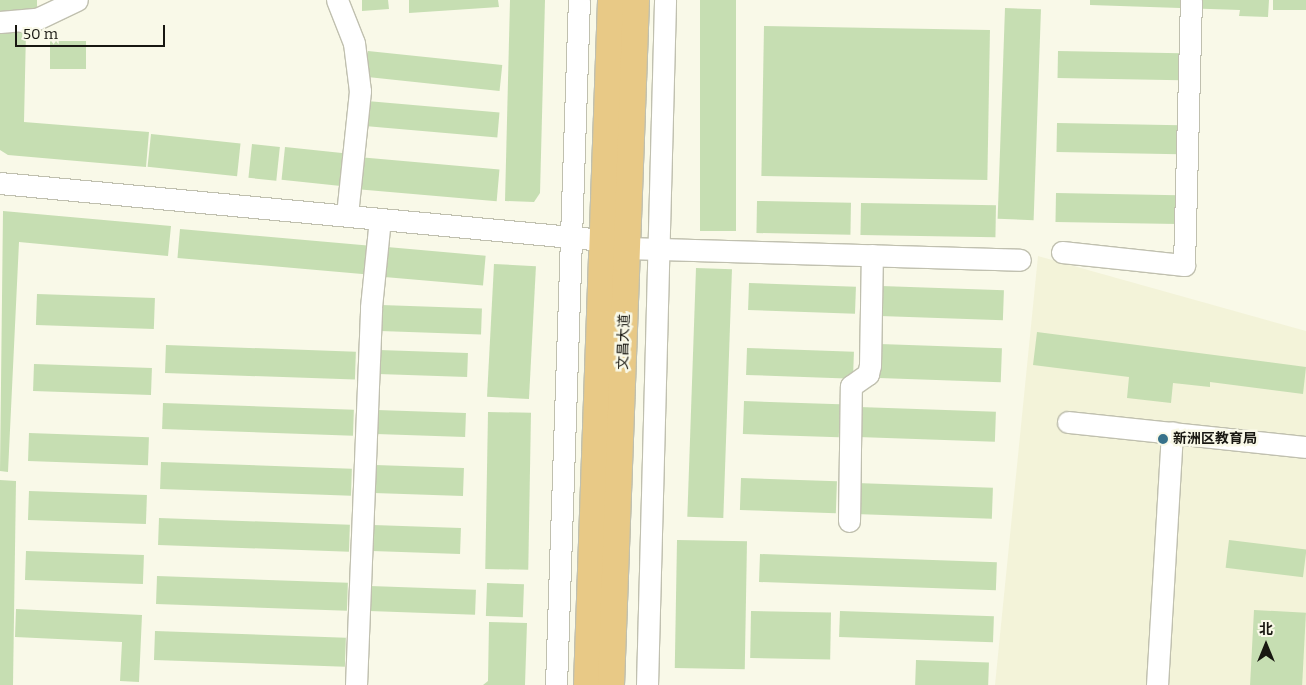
<!DOCTYPE html>
<meta charset="utf-8">
<style>
body{margin:0}
#map{position:relative;width:1306px;height:685px;overflow:hidden;background:#f9f9e8;font-family:Bitter,"Noto Sans SC",serif}
div>[style]{position:absolute}
[style*='--x']{left:calc(var(--x)*1px);top:calc(var(--y)*1px);width:calc(var(--w)*1px);rotate:calc(var(--a)*1deg)}
.built>*{inset:0;background:#f3f3d9}
.building>*{inset:0;background:#c6deb2;transform-origin:0 0}
.roads{filter:drop-shadow(1px 0 #c0c0af) drop-shadow(-1px 0 #c0c0af) drop-shadow(0 1px #c0c0af) drop-shadow(0 -1px #c0c0af)}
.minor>*{height:21px;margin:-10.5px;padding:0 10.5px;transform-origin:10.5px;border-radius:10.5px;background:#fff}
.major>*{height:26px;margin:-13px;padding:0 13px;transform-origin:13px;border-radius:13px;background:#e8c986}
.dots>*{width:14px;height:14px;translate:-50% -50%;box-sizing:border-box;border:2px solid #f9f9e8;border-radius:50%}
span{translate:-50% -50%;white-space:nowrap;text-align:center;line-height:1.15;-webkit-text-stroke:5px #f9f9e8;paint-order:stroke}
.street-label{font-size:14px;color:#181711}
.poi-label{font-size:14px;color:#181711;font-weight:700}
.left{translate:0 -50%;text-align:left}
.north{position:absolute;left:1241px;top:620px;width:50px;height:50px;-webkit-text-stroke:4px #f9f9e8;paint-order:stroke;rotate:0deg;font-size:14px;font-weight:700;line-height:20px;text-align:center;color:#181711}
.north::after{content:'';display:block;margin:auto;width:18px;height:22px;background:#181711;clip-path:polygon(50% 0,100% 100%,50% 72%,0 100%)}
.scale{position:absolute;left:15px;top:25px;width:150px;height:22px;box-sizing:border-box;border:2px solid #181711;border-top:0;padding-left:6px;font-size:15px;line-height:18px;white-space:nowrap;color:#181711;-webkit-text-stroke:4px #f9f9e8;paint-order:stroke}
</style>
<div id="map">
<div class="built">
<i style="clip-path:polygon(1038px 256px,1306px 331px,1306px 685px,995px 685px)"></i>
</div>
<div class="building">
<i style="left:0;top:0;width:37px;height:12px"></i>
<i style="clip-path:polygon(362px 0,388px 0,389px 9px,362px 11px)"></i>
<i style="clip-path:polygon(409px 0,498px 0,499px 7px,409px 13px)"></i>
<i style="clip-path:polygon(510px 0,545px 0,540px 193px,534px 202px,505px 201px)"></i>
<i style="left:700px;top:0;width:36px;height:231px"></i>
<i style="clip-path:polygon(1090px 0,1269px 0,1268px 17px,1239px 16px,1240px 10px,1090px 5px)"></i>
<i style="left:1273px;top:0;width:33px;height:10px"></i>
<i style="left:1005px;top:8px;width:36px;height:211px;rotate:2deg"></i>
<i style="left:764px;top:26px;width:226px;height:150px;rotate:1deg"></i>
<i style="clip-path:polygon(0 30px,26px 31px,24px 122px,149px 132px,146px 167px,8px 155px,0 150px)"></i>
<i style="left:50px;top:41px;width:36px;height:28px"></i>
<i style="left:368px;top:51px;width:135px;height:26px;rotate:6deg"></i>
<i style="left:1058px;top:51px;width:123px;height:27px;rotate:1deg"></i>
<i style="left:367px;top:101px;width:133px;height:25px;rotate:5deg"></i>
<i style="left:1057px;top:123px;width:123px;height:29px;rotate:1deg"></i>
<i style="left:151px;top:134px;width:90px;height:33px;rotate:6deg"></i>
<i style="left:252px;top:144px;width:28px;height:34px;rotate:6deg"></i>
<i style="left:285px;top:147px;width:62px;height:33px;rotate:6deg"></i>
<i style="left:358px;top:157px;width:142px;height:32px;rotate:5deg"></i>
<i style="left:1056px;top:193px;width:122px;height:29px;rotate:1deg"></i>
<i style="left:757px;top:201px;width:94px;height:32px;rotate:1deg"></i>
<i style="left:861px;top:203px;width:135px;height:32px;rotate:1deg"></i>
<i style="clip-path:polygon(3px 211px,171px 226px,168px 256px,19px 242px,8px 472px,0 471px)"></i>
<i style="left:180px;top:229px;width:191px;height:29px;rotate:5deg"></i>
<i style="left:387px;top:247px;width:99px;height:30px;rotate:5deg"></i>
<i style="left:494px;top:264px;width:42px;height:133px;rotate:3deg"></i>
<i style="left:696px;top:268px;width:36px;height:249px;rotate:2deg"></i>
<i style="left:749px;top:283px;width:107px;height:27px;rotate:2deg"></i>
<i style="left:881px;top:286px;width:123px;height:30px;rotate:2deg"></i>
<i style="left:37px;top:294px;width:118px;height:31px;rotate:2deg"></i>
<i style="left:381px;top:305px;width:101px;height:26px;rotate:2deg"></i>
<i style="clip-path:polygon(1037px 332px,1306px 367px,1303px 394px,1210px 382px,1210px 387px,1173px 383px,1171px 403px,1127px 398px,1129px 377px,1033px 365px)"></i>
<i style="left:880px;top:344px;width:122px;height:34px;rotate:2deg"></i>
<i style="left:166px;top:345px;width:190px;height:28px;rotate:2deg"></i>
<i style="left:747px;top:348px;width:107px;height:27px;rotate:2deg"></i>
<i style="left:379px;top:350px;width:89px;height:24px;rotate:2deg"></i>
<i style="left:34px;top:364px;width:118px;height:27px;rotate:2deg"></i>
<i style="left:744px;top:401px;width:96px;height:33px;rotate:2deg"></i>
<i style="left:163px;top:403px;width:191px;height:26px;rotate:2deg"></i>
<i style="left:859px;top:407px;width:137px;height:30px;rotate:2deg"></i>
<i style="left:377px;top:410px;width:89px;height:24px;rotate:2deg"></i>
<i style="left:488px;top:412px;width:43px;height:157px;rotate:1deg"></i>
<i style="left:29px;top:433px;width:120px;height:28px;rotate:2deg"></i>
<i style="left:161px;top:462px;width:191px;height:27px;rotate:2deg"></i>
<i style="left:375px;top:465px;width:89px;height:28px;rotate:2deg"></i>
<i style="left:741px;top:478px;width:96px;height:32px;rotate:2deg"></i>
<i style="clip-path:polygon(0 480px,16px 481px,13px 685px,0 685px)"></i>
<i style="left:856px;top:483px;width:137px;height:31px;rotate:2deg"></i>
<i style="left:29px;top:491px;width:118px;height:29px;rotate:2deg"></i>
<i style="left:159px;top:518px;width:191px;height:27px;rotate:2deg"></i>
<i style="left:373px;top:525px;width:88px;height:26px;rotate:2deg"></i>
<i style="left:677px;top:540px;width:70px;height:128px;rotate:1deg"></i>
<i style="left:1229px;top:540px;width:78px;height:28px;rotate:7deg"></i>
<i style="left:26px;top:551px;width:118px;height:29px;rotate:2deg"></i>
<i style="left:760px;top:554px;width:237px;height:28px;rotate:2deg"></i>
<i style="left:157px;top:576px;width:191px;height:28px;rotate:2deg"></i>
<i style="left:487px;top:583px;width:37px;height:33px;rotate:2deg"></i>
<i style="left:370px;top:586px;width:106px;height:25px;rotate:2deg"></i>
<i style="clip-path:polygon(16px 609px,142px 615px,139px 682px,120px 681px,122px 642px,15px 637px)"></i>
<i style="left:1254px;top:610px;width:52px;height:75px;rotate:3deg"></i>
<i style="left:751px;top:611px;width:80px;height:47px;rotate:1deg"></i>
<i style="left:840px;top:611px;width:154px;height:26px;rotate:2deg"></i>
<i style="clip-path:polygon(489px 622px,527px 623px,525px 685px,483px 685px,488px 681px)"></i>
<i style="left:155px;top:631px;width:191px;height:29px;rotate:2deg"></i>
<i style="left:916px;top:660px;width:73px;height:25px;rotate:2deg"></i>
</div>
<div class="roads">
<div class="minor">
<i style="--x:337;--y:0;--w:46;--a:68.4"></i>
<i style="--x:354;--y:43;--w:48;--a:82.9"></i>
<i style="--x:360;--y:91;--w:125;--a:96"></i>
<i style="--x:0;--y:22;--w:37;--a:-5"></i>
<i style="--x:37;--y:19;--w:44;--a:-25.4"></i>
<i style="--x:0;--y:183;--w:606;--a:5.4"></i>
<i style="--x:627;--y:248;--w:393;--a:1.7"></i>
<i style="--x:1062;--y:252;--w:123;--a:6.1"></i>
<i style="--x:1184;--y:265;--w:265;--a:-88.5"></i>
<i style="--x:1068;--y:422;--w:239;--a:6"></i>
<i style="--x:849;--y:521;--w:135;--a:-89.2"></i>
<i style="--x:851;--y:386;--w:21;--a:-35"></i>
<i style="--x:868;--y:374;--w:9;--a:-77"></i>
<i style="--x:870;--y:365;--w:110;--a:-89"></i>
<i style="--x:356;--y:685;--w:378;--a:-87.7"></i>
<i style="--x:371;--y:307;--w:88;--a:-84.2"></i>
<i style="--x:556;--y:685;--w:685;--a:-88.08"></i>
<i style="--x:647;--y:685;--w:685;--a:-88.49"></i>
<i style="--x:1157;--y:685;--w:253;--a:-86.6"></i>
</div>
<div class="major">
<i style="--x:587;--y:685;--w:685;--a:-87.99"></i>
<i style="--x:611;--y:685;--w:685;--a:-87.91"></i>
</div>
</div>
<div class="dots">
<i style="left:1163px;top:439px;background:#37718a"></i>
</div>
<div class="street-label">
<span style="left:624px;top:342px;rotate:-88deg">文昌大道</span>
</div>
<div class="poi-label">
<span class="left" style="left:1173px;top:439px">新洲区教育局</span>
</div>
<div class="north">北</div>
<div class="scale">50 m</div>
</div>
